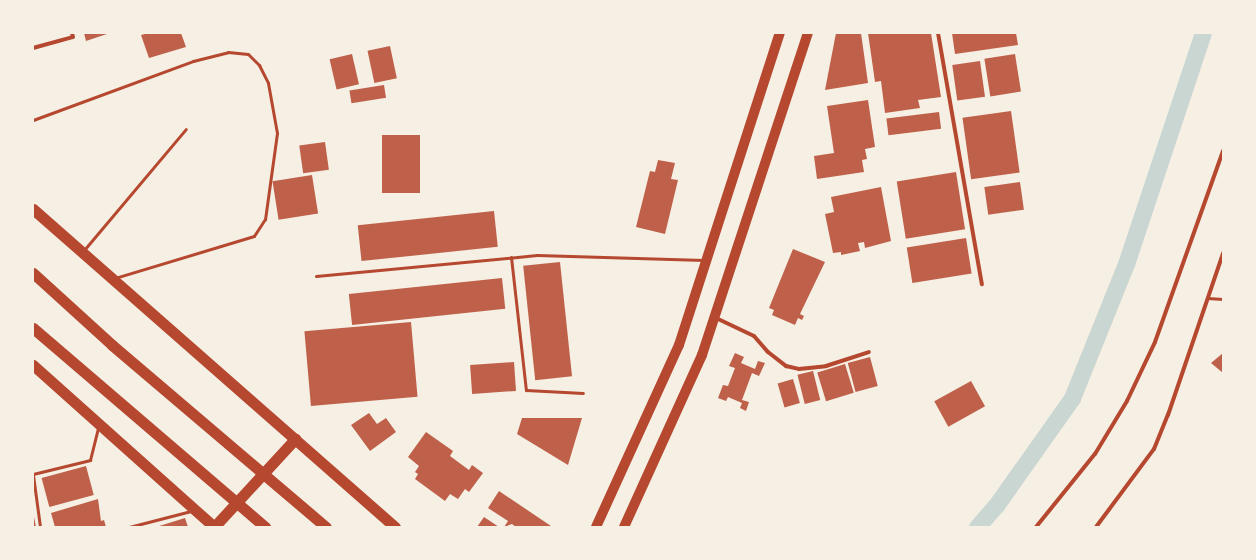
<!DOCTYPE html>
<style>
body{margin:0}
#map{position:relative;width:1256px;height:560px;overflow:hidden;background:#f6efe4;font-family:Quicksand,sans-serif}
div>[style]{position:absolute}
[style*='--x']{left:calc(var(--x)*1px);top:calc(var(--y)*1px);width:calc(var(--w)*1px);rotate:calc(var(--a)*1deg)}
.canal>*{height:17px;margin:-8.5px;padding:0 8.5px;transform-origin:8.5px;border-radius:8.5px;background:#c9d6d2}
.building>*{inset:0;background:#bf614a;transform-origin:0 0}
.service>*{height:3px;margin:-1.5px;padding:0 1.5px;transform-origin:1.5px;border-radius:1.5px;background:#b5482f}
.minor>*{height:4px;margin:-2px;padding:0 2px;transform-origin:2px;border-radius:2px;background:#b5482f}
.primary>*{height:10px;margin:-5px;padding:0 5px;transform-origin:5px;border-radius:5px;background:#b5482f}
.trunk>*{height:11px;margin:-5.5px;padding:0 5.5px;transform-origin:5.5px;border-radius:5.5px;background:#b5482f}
span{translate:-50% -50%;white-space:nowrap;text-align:center;line-height:1.15;-webkit-text-stroke:3px #f6efe4;paint-order:stroke}
.frame{position:absolute;inset:0;border:34px solid #f6efe4;pointer-events:none}
</style>
<div id="map">
<div class="canal">
<i style="--x:977;--y:527;--w:30;--a:-49"></i>
<i style="--x:997;--y:504;--w:130;--a:-54.7"></i>
<i style="--x:1072;--y:398;--w:144;--a:-68.1"></i>
<i style="--x:1126;--y:264;--w:243;--a:-71.6"></i>
</div>
<div class="building">
<i style="clip-path:polygon(84px 33px,110px 33px,86px 41px)"></i>
<i style="clip-path:polygon(149px 33px,181px 33px,186px 47px,149px 58px,141px 35px)"></i>
<i style="clip-path:polygon(836px 33px,861px 33px,868px 83px,825px 90px)"></i>
<i style="clip-path:polygon(868px 33px,931px 33px,941px 97px,918px 100px,920px 108px,885px 113px,881px 81px,875px 82px)"></i>
<i style="clip-path:polygon(952px 33px,1016px 33px,1018px 45px,955px 54px)"></i>
<i style="left:390px;top:46px;width:33px;height:23px;rotate:78deg"></i>
<i style="left:352px;top:54px;width:31px;height:23px;rotate:77deg"></i>
<i style="left:1015px;top:54px;width:38px;height:31px;rotate:81deg"></i>
<i style="left:980px;top:61px;width:36px;height:28px;rotate:82deg"></i>
<i style="left:384px;top:85px;width:13px;height:35px;rotate:81deg"></i>
<i style="clip-path:polygon(868px 100px,875px 147px,865px 149px,867px 159px,862px 160px,864px 172px,817px 179px,814px 156px,834px 153px,827px 106px)"></i>
<i style="left:1011px;top:111px;width:62px;height:49px;rotate:82deg"></i>
<i style="left:939px;top:112px;width:17px;height:53px;rotate:83deg"></i>
<i style="left:382px;top:135px;width:38px;height:58px"></i>
<i style="left:325px;top:142px;width:28px;height:26px;rotate:82deg"></i>
<i style="clip-path:polygon(658px 160px,675px 163px,671px 179px,678px 180px,665px 234px,636px 227px,650px 171px,655px 172px)"></i>
<i style="left:956px;top:172px;width:58px;height:60px;rotate:81deg"></i>
<i style="left:312px;top:175px;width:39px;height:40px;rotate:81deg"></i>
<i style="left:1020px;top:182px;width:28px;height:36px;rotate:82deg"></i>
<i style="clip-path:polygon(881px 187px,891px 241px,865px 248px,864px 242px,858px 243px,860px 251px,841px 255px,841px 252px,833px 253px,825px 214px,834px 212px,831px 197px)"></i>
<i style="left:494px;top:211px;width:36px;height:137px;rotate:84deg"></i>
<i style="left:966px;top:238px;width:36px;height:60px;rotate:81deg"></i>
<i style="clip-path:polygon(793px 249px,825px 262px,800px 314px,804px 316px,802px 320px,798px 318px,795px 325px,772px 315px,774px 310px,769px 308px)"></i>
<i style="left:560px;top:262px;width:115px;height:37px;rotate:84deg"></i>
<i style="left:502px;top:278px;width:31px;height:154px;rotate:84deg"></i>
<i style="left:411px;top:322px;width:75px;height:107px;rotate:85deg"></i>
<i style="clip-path:polygon(735px 353px,744px 357px,741px 363px,755px 369px,758px 361px,765px 363px,759px 376px,752px 373px,742px 400px,749px 402px,746px 411px,740px 408px,742px 403px,728px 397px,726px 401px,718px 398px,723px 385px,728px 386px,735px 368px,729px 366px)"></i>
<i style="clip-path:polygon(1223px 353px,1223px 373px,1211px 363px)"></i>
<i style="left:870px;top:357px;width:30px;height:23px;rotate:75deg"></i>
<i style="left:514px;top:362px;width:29px;height:44px;rotate:86deg"></i>
<i style="left:845px;top:364px;width:30px;height:29px;rotate:73deg"></i>
<i style="left:813px;top:371px;width:30px;height:16px;rotate:76deg"></i>
<i style="left:793px;top:379px;width:25px;height:16px;rotate:74deg"></i>
<i style="left:971px;top:381px;width:29px;height:42px;rotate:61deg"></i>
<i style="clip-path:polygon(369px 413px,377px 424px,386px 418px,396px 432px,370px 451px,351px 425px)"></i>
<i style="clip-path:polygon(522px 418px,582px 418px,568px 465px,517px 434px)"></i>
<i style="clip-path:polygon(426px 432px,453px 451px,450px 456px,469px 470px,472px 465px,483px 473px,469px 492px,465px 489px,458px 499px,450px 494px,445px 501px,415px 479px,418px 474px,415px 472px,419px 466px,408px 457px)"></i>
<i style="left:86px;top:466px;width:30px;height:46px;rotate:75deg"></i>
<i style="clip-path:polygon(499px 491px,551px 526px,550px 527px,516px 527px,512px 524px,504px 527px,508px 521px,488px 508px)"></i>
<i style="clip-path:polygon(98px 499px,101px 521px,104px 520px,106px 527px,55px 527px,51px 513px)"></i>
<i style="clip-path:polygon(33px 517px,34px 517px,36px 527px,33px 527px)"></i>
<i style="clip-path:polygon(484px 517px,499px 527px,477px 527px)"></i>
<i style="clip-path:polygon(185px 518px,188px 527px,156px 527px)"></i>
</div>
<div class="service">
<i style="--x:33;--y:120;--w:171;--a:-20.2"></i>
<i style="--x:193;--y:61;--w:36;--a:-14"></i>
<i style="--x:228;--y:52;--w:20;--a:6"></i>
<i style="--x:248;--y:54;--w:16;--a:45"></i>
<i style="--x:259;--y:65;--w:20;--a:63"></i>
<i style="--x:268;--y:83;--w:51;--a:79.8"></i>
<i style="--x:277;--y:133;--w:87;--a:97.9"></i>
<i style="--x:265;--y:219;--w:20;--a:123"></i>
<i style="--x:254;--y:236;--w:145;--a:163.2"></i>
<i style="--x:84;--y:250;--w:158;--a:-49.9"></i>
<i style="--x:511;--y:257;--w:134;--a:83.6"></i>
<i style="--x:526;--y:390;--w:57;--a:3"></i>
<i style="--x:316;--y:276;--w:222;--a:-5.4"></i>
<i style="--x:537;--y:255;--w:167;--a:1.7"></i>
<i style="--x:1207;--y:298;--w:16;--a:4"></i>
<i style="--x:33;--y:474;--w:59;--a:-13.8"></i>
<i style="--x:90;--y:460;--w:33;--a:-76"></i>
<i style="--x:33;--y:475;--w:52;--a:82.3"></i>
<i style="--x:129;--y:527;--w:64;--a:-14.5"></i>
</div>
<div class="minor">
<i style="--x:938;--y:33;--w:255;--a:80.1"></i>
<i style="--x:33;--y:48;--w:41;--a:-15.4"></i>
<i style="--x:73;--y:37;--w:4;--a:-104"></i>
<i style="--x:716;--y:318;--w:42;--a:25.3"></i>
<i style="--x:754;--y:336;--w:21;--a:49"></i>
<i style="--x:768;--y:352;--w:23;--a:38"></i>
<i style="--x:786;--y:366;--w:13;--a:13"></i>
<i style="--x:799;--y:369;--w:27;--a:-6"></i>
<i style="--x:826;--y:366;--w:45;--a:-18"></i>
<i style="--x:1036;--y:527;--w:94;--a:-51.1"></i>
<i style="--x:1095;--y:454;--w:62;--a:-58.9"></i>
<i style="--x:1127;--y:401;--w:65;--a:-64.6"></i>
<i style="--x:1155;--y:342;--w:203;--a:-70.4"></i>
<i style="--x:1096;--y:527;--w:97;--a:-53.4"></i>
<i style="--x:1154;--y:449;--w:37;--a:-68"></i>
<i style="--x:1168;--y:415;--w:171;--a:-71.2"></i>
</div>
<div class="primary">
<i style="--x:596;--y:527;--w:200;--a:-65.5"></i>
<i style="--x:679;--y:345;--w:328;--a:-72.1"></i>
<i style="--x:624;--y:527;--w:189;--a:-65.6"></i>
<i style="--x:702;--y:355;--w:339;--a:-71.8"></i>
</div>
<div class="trunk">
<i style="--x:33;--y:209;--w:482;--a:41.3"></i>
<i style="--x:33;--y:273;--w:107;--a:42.3"></i>
<i style="--x:112;--y:345;--w:281;--a:40.4"></i>
<i style="--x:33;--y:328;--w:306;--a:40.6"></i>
<i style="--x:33;--y:365;--w:243;--a:41.8"></i>
<i style="--x:214;--y:527;--w:120;--a:-47.4"></i>
</div>
<div class="frame"></div>
</div>
